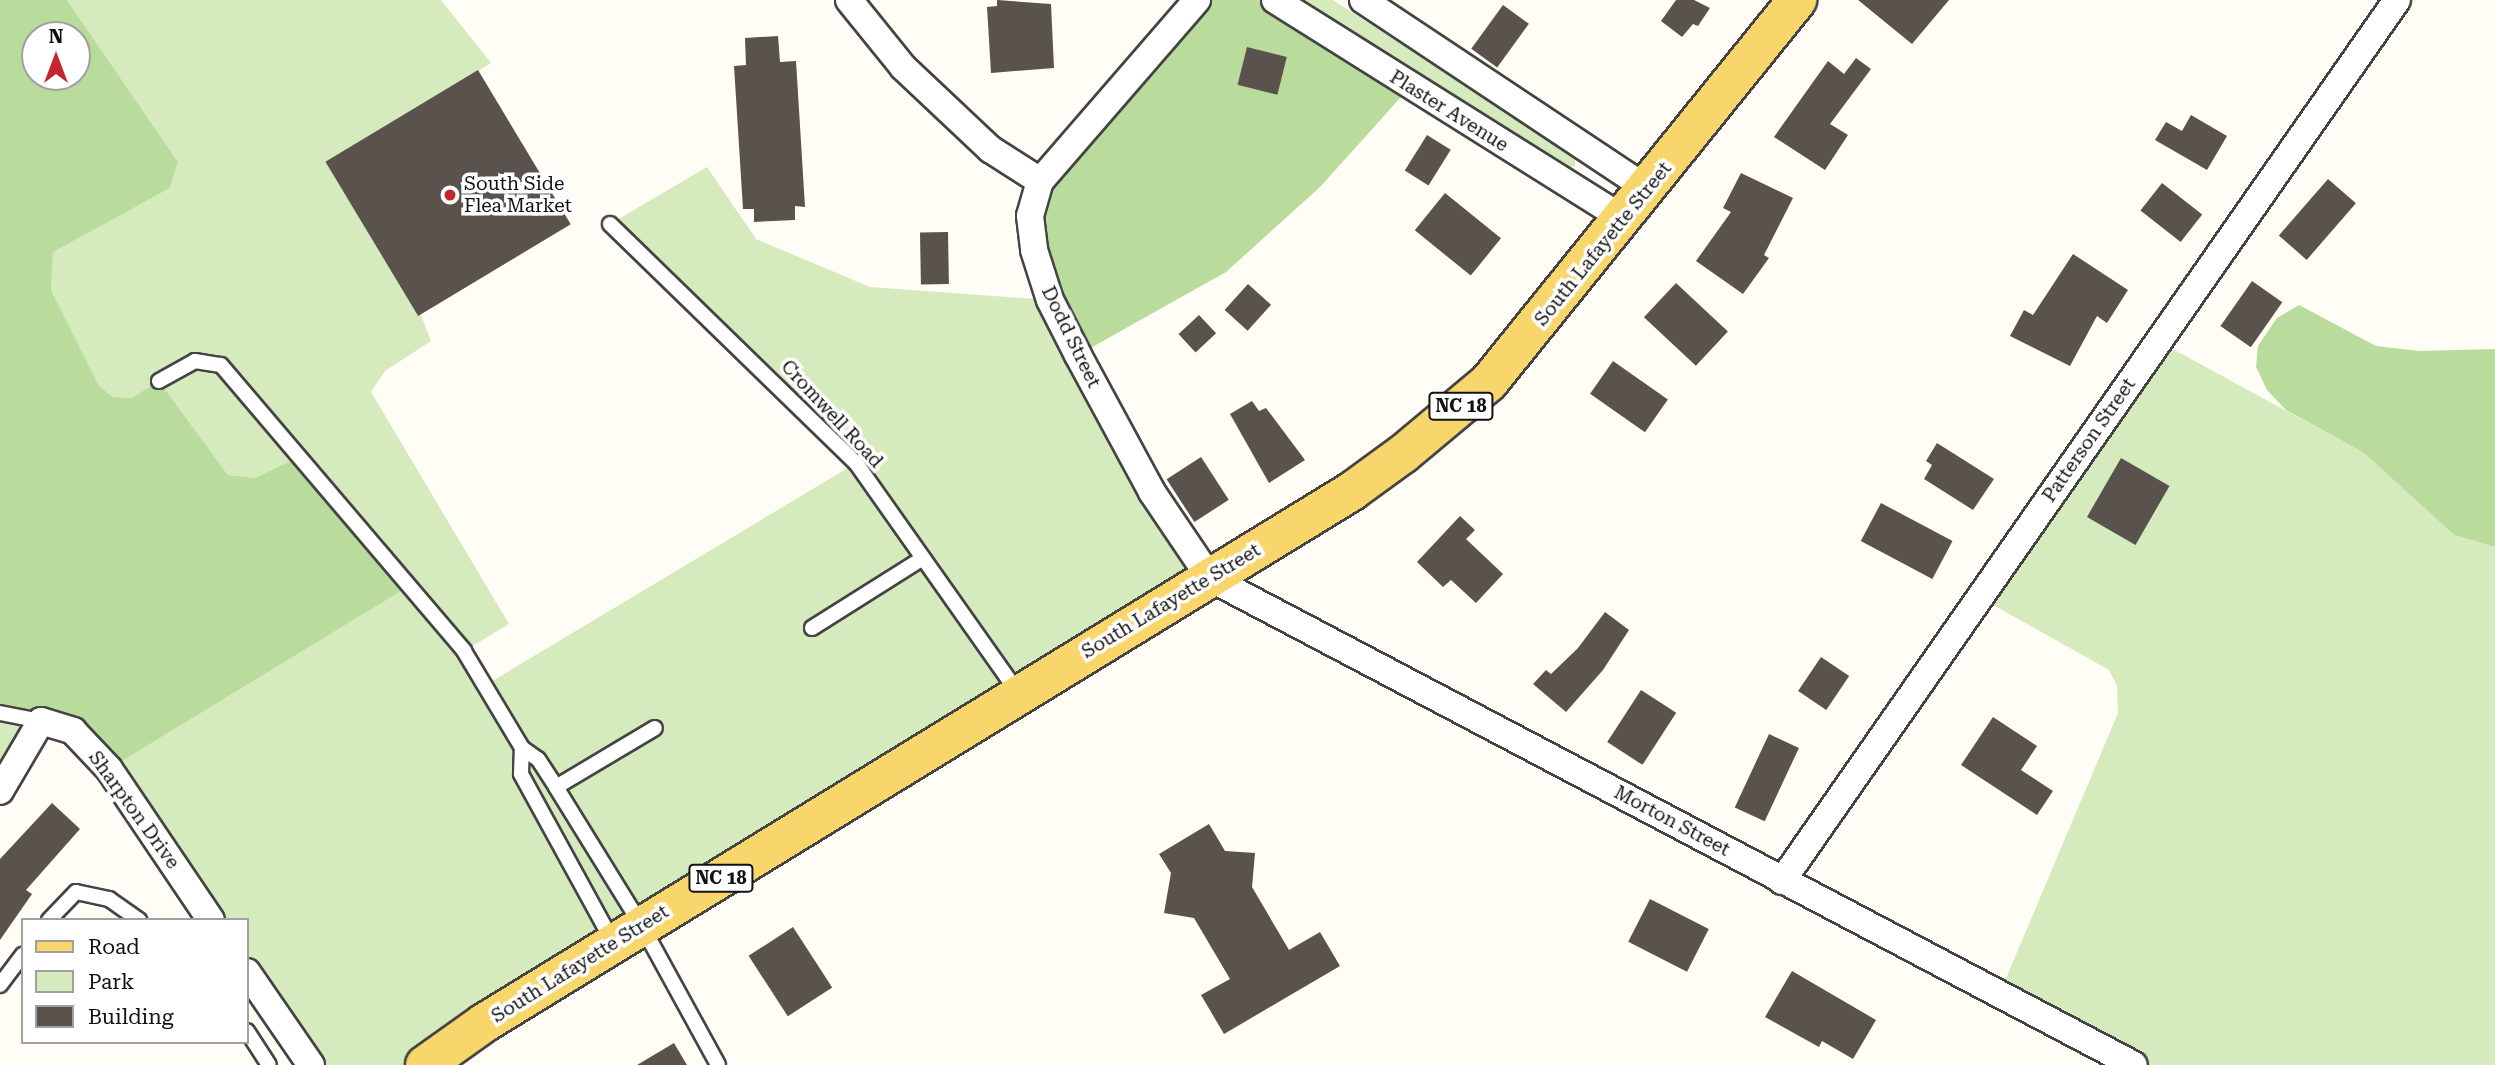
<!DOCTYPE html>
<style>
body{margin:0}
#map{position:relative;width:2495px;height:1065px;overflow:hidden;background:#fffdf5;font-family:"Roboto Serif",serif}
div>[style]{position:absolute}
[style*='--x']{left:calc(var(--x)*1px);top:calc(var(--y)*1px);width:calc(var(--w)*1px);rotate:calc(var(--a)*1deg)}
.green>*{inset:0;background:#d5ebbd}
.forest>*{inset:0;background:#b9dc9c}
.building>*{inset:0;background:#5a524d;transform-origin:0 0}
.roads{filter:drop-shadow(2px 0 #444) drop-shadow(-2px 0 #444) drop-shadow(0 2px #444) drop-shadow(0 -2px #444)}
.service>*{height:14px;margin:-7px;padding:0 7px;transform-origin:7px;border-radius:7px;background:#fff}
.minor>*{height:26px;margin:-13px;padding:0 13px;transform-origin:13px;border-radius:13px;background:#fff}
.primary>*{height:38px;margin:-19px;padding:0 19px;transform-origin:19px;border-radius:19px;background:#f9d66b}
.dots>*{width:19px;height:19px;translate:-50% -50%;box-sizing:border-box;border:4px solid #fff;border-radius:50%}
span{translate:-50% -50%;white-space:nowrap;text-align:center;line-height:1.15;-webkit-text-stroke:7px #fff;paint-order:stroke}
.shield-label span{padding:2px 5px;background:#fff;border:2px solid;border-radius:5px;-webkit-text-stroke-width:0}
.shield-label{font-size:18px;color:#111;font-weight:700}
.street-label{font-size:19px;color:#111}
.poi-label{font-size:19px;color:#111}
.left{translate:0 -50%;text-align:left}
.legend{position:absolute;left:21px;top:918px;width:228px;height:126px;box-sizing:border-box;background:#fff;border:2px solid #a0a0a0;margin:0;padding:9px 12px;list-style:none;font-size:21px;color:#111}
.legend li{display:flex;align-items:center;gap:14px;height:35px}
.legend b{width:35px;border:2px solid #a0a0a0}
.north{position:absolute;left:21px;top:21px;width:70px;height:70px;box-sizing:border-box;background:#fff;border:2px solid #a0a0a0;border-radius:50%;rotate:0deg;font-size:19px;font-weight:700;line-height:28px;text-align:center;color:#111}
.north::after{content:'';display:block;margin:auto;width:24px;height:32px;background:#c4262e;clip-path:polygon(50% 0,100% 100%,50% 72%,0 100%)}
</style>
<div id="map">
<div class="green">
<i style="clip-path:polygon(67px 0,441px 0,491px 63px,328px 166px,422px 318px,431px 341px,385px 371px,371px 392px,509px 624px,464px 651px,484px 686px,856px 463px,610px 224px,707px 167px,756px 239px,870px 287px,1050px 300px,1210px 578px,425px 1065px,311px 1065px,247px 972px,247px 920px,211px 920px,109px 769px,408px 586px,300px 457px,255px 478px,228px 475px,159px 381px,133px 398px,113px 397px,99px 386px,51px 290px,53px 251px,170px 188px,178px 162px)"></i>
<i style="clip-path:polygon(1303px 0,1333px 0,1575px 157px,1575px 166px,1565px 169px)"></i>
<i style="clip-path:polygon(2158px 341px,2364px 453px,2454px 535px,2495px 547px,2495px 1065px,2134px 1065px,1999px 995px,2118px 713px,2117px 686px,2109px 670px,1979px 597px)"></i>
<i style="clip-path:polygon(0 713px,33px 718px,0 791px)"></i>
</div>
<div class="forest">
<i style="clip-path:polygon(evenodd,0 0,67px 0,178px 162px,170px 188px,53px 252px,51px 290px,99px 386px,113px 397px,132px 398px,159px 381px,228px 475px,255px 478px,299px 457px,409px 586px,109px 769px,92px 749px,0 713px,0 0,35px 35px,77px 35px,77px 77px,35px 77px,35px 35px)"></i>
<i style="clip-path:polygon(1197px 0,1275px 0,1410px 87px,1320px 187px,1226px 272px,1078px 355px,1050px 300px,1040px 181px)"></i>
<i style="clip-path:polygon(2299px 305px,2376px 346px,2419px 351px,2495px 349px,2495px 547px,2454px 535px,2364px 453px,2286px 410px,2267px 390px,2256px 367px,2258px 346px,2277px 318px)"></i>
</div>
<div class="building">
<i style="clip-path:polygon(997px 0,1051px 4px,1054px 68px,991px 73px,987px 7px,997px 6px)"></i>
<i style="clip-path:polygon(1676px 0,1694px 0,1710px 8px,1698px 26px,1693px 24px,1682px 37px,1661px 21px)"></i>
<i style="clip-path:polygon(1858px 0,1949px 0,1912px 44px)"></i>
<i style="left:1503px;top:5px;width:32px;height:54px;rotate:36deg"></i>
<i style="clip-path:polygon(778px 36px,780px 62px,796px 61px,805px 207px,795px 206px,795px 220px,754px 222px,754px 209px,743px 209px,734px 66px,746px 65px,745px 38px)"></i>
<i style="left:1247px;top:47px;width:41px;height:39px;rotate:14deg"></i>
<i style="clip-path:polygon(1856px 58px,1871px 69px,1830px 124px,1848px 135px,1825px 170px,1774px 137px,1828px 61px,1844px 74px)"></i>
<i style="left:478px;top:70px;width:180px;height:178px;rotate:59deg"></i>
<i style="clip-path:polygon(2191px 115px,2227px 136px,2207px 170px,2155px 140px,2166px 122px,2182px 131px)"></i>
<i style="left:1427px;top:135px;width:28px;height:42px;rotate:32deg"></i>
<i style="clip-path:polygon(1741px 173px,1793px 198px,1764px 255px,1769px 258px,1743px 294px,1696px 261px,1731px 212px,1723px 208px)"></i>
<i style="left:2328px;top:179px;width:37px;height:75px;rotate:41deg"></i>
<i style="left:2162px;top:183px;width:51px;height:35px;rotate:38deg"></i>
<i style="left:1445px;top:193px;width:72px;height:48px;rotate:39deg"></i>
<i style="left:948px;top:232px;width:52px;height:28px;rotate:89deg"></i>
<i style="clip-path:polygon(2073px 254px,2128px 290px,2107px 323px,2097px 316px,2070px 366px,2010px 336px,2024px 310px,2033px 315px)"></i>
<i style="left:2252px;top:281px;width:37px;height:55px;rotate:35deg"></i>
<i style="left:1676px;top:283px;width:71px;height:47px;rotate:43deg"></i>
<i style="left:1248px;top:284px;width:31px;height:35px;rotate:42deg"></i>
<i style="left:1199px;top:315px;width:25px;height:28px;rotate:47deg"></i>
<i style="left:1613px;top:361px;width:67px;height:40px;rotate:35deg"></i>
<i style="clip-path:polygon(1252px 401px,1259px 411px,1266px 408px,1305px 460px,1269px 483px,1230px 414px)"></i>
<i style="clip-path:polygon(1937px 443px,1994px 479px,1973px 510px,1924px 479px,1932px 465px,1926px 461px)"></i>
<i style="left:1201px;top:457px;width:51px;height:41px;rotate:57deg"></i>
<i style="left:2121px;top:458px;width:56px;height:68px;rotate:30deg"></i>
<i style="left:1881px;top:503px;width:81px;height:43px;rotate:28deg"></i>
<i style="clip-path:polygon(1460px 516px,1475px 530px,1466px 539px,1503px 574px,1476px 603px,1451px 580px,1443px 587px,1417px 562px)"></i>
<i style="clip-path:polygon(1605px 612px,1629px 630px,1603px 670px,1566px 712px,1533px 684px,1546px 670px,1551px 674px,1578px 648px)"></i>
<i style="left:1821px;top:657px;width:34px;height:41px;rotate:34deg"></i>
<i style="left:1641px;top:690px;width:42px;height:62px;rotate:33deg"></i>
<i style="clip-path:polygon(1993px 717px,2037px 746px,2021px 770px,2053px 791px,2037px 815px,1961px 765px)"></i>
<i style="left:1769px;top:734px;width:33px;height:81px;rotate:25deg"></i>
<i style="clip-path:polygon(52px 803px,80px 829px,26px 890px,32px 894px,0 940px,0 859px)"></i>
<i style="clip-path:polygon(1209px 824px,1225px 851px,1255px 853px,1252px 887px,1289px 950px,1320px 932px,1340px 966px,1224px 1034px,1201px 995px,1230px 979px,1194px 918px,1164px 913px,1171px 873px,1159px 854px)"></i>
<i style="left:1650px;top:899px;width:66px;height:48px;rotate:27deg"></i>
<i style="left:793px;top:927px;width:72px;height:53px;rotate:57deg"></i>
<i style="clip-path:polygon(1792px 971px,1876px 1020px,1853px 1059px,1822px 1041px,1819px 1047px,1765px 1017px)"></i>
<i style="clip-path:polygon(674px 1043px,687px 1065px,637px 1065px)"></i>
</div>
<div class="roads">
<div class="service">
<i style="--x:610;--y:224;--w:343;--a:44.2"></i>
<i style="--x:856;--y:463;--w:281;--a:54.8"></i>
<i style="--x:159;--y:381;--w:41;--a:-29.1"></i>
<i style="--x:195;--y:361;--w:26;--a:9"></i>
<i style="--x:221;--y:365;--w:375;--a:49.6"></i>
<i style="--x:464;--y:651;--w:113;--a:59.1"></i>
<i style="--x:812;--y:628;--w:131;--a:-32.2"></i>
<i style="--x:0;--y:713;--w:42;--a:11"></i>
<i style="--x:556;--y:787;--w:115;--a:-30.8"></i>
<i style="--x:49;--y:920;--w:39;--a:-46"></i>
<i style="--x:76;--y:892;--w:34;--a:12"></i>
<i style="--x:109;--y:899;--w:37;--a:35"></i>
<i style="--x:613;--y:942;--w:192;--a:-118.7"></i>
<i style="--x:521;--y:774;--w:26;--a:-88"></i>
<i style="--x:522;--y:748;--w:19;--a:35"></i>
<i style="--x:538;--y:759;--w:33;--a:57"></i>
<i style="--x:556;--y:787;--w:163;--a:58.3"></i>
<i style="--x:642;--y:926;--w:158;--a:61.3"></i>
<i style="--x:0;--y:985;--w:38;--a:-53"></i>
<i style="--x:247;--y:1031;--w:40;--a:57.1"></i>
</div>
<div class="minor">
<i style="--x:849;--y:0;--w:86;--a:51.1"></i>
<i style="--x:903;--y:67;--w:120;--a:43.3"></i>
<i style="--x:990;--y:149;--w:59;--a:32.6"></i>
<i style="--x:1197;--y:0;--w:240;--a:130.9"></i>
<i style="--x:1040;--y:181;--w:36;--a:106"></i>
<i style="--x:1030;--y:216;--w:34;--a:83"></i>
<i style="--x:1034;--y:250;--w:52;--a:72.3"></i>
<i style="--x:1050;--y:300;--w:62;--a:63"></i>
<i style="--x:1078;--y:355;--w:156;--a:61.6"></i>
<i style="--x:1152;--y:492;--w:104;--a:56"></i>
<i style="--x:1210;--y:578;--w:1044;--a:27.79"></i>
<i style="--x:1275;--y:0;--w:412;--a:32.1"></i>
<i style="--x:1363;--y:0;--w:342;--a:33.6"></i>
<i style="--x:0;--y:791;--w:81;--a:-59.6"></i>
<i style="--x:41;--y:721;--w:34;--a:17"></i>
<i style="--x:73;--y:731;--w:52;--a:46.5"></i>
<i style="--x:109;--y:769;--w:182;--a:56"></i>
<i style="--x:1782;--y:881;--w:1074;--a:-55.08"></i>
<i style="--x:247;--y:972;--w:113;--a:55.5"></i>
</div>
<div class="primary">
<i style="--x:425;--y:1065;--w:72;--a:-35.4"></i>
<i style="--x:484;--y:1023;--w:1018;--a:-31.5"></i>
<i style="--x:1352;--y:491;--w:63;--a:-36"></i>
<i style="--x:1403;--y:454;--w:112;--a:-39.9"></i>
<i style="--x:1489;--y:382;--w:491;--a:-51.1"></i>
</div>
</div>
<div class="dots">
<i style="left:450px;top:195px;background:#c4262e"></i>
</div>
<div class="shield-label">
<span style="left:1461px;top:406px">NC 18</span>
<span style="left:721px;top:878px">NC 18</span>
</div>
<div class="street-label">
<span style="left:1449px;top:111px;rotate:32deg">Plaster Avenue</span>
<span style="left:1603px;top:244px;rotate:-51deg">South Lafayette Street</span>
<span style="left:1071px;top:337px;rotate:64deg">Dodd Street</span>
<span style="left:832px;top:414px;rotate:47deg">Cromwell Road</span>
<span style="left:2089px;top:440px;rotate:-55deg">Patterson Street</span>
<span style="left:1171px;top:601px;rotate:-31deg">South Lafayette Street</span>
<span style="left:134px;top:810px;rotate:54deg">Sharpton Drive</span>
<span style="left:1672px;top:821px;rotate:28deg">Morton Street</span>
<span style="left:580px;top:964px;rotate:-32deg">South Lafayette Street</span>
</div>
<div class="poi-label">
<span class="left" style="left:464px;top:195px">South Side<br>Flea Market</span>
</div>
<ul class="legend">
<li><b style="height:9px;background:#f9d66b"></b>Road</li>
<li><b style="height:19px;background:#d5ebbd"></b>Park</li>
<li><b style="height:19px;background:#5a524d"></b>Building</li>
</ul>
<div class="north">N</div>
</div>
